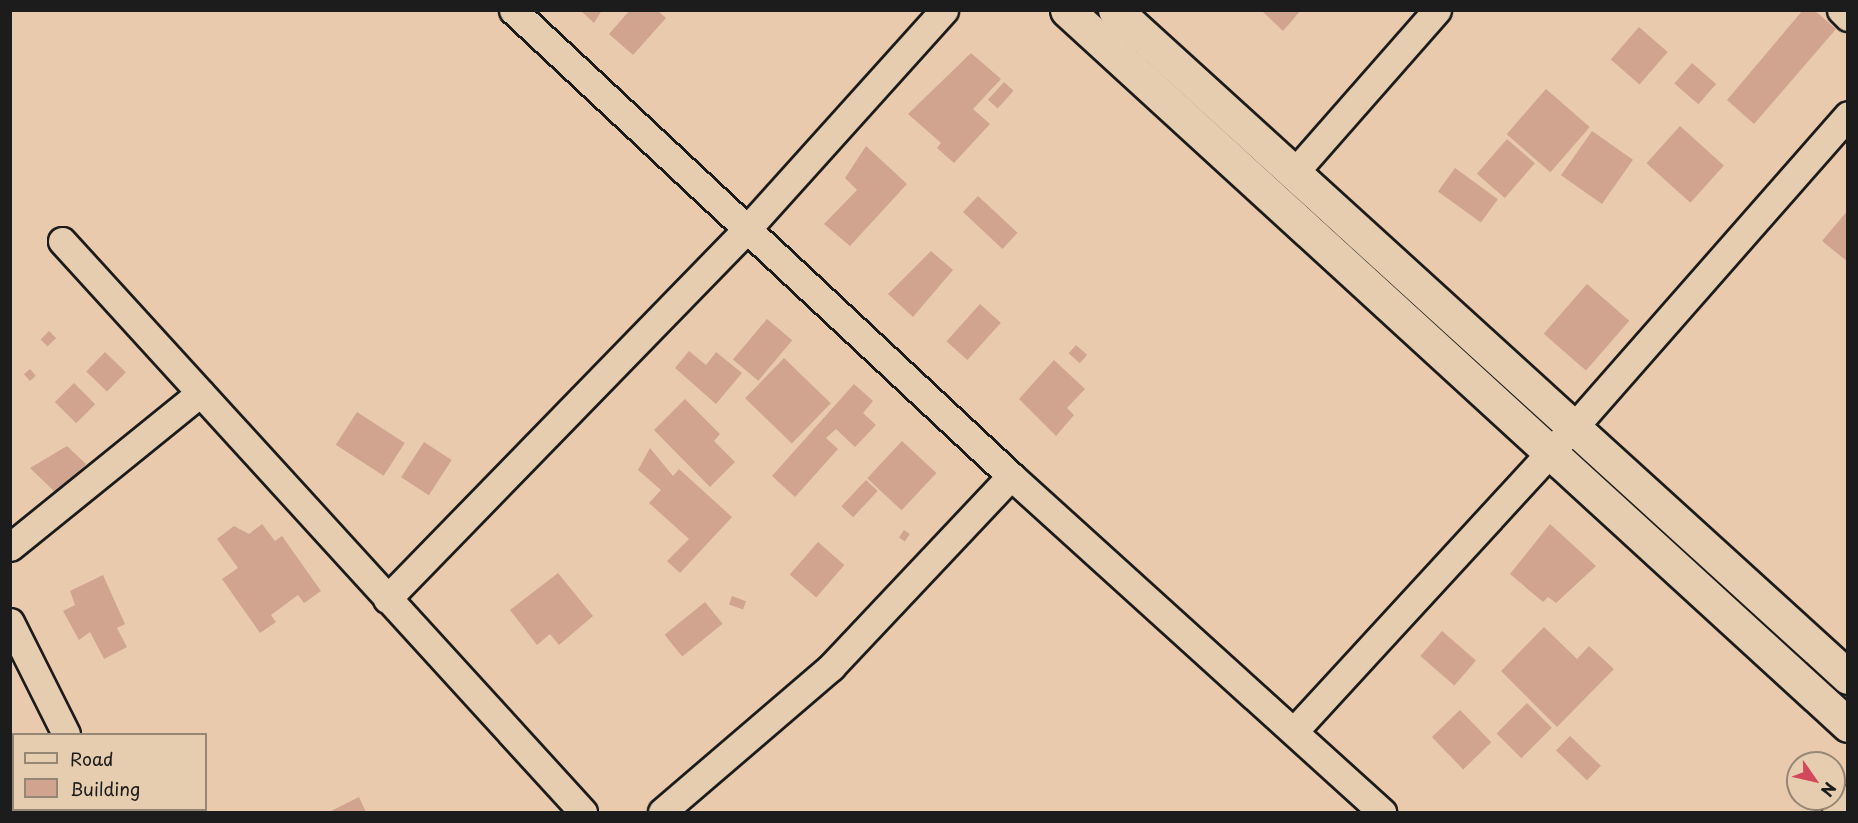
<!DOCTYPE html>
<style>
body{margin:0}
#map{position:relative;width:1858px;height:823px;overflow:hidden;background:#e9caad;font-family:"Playpen Sans",sans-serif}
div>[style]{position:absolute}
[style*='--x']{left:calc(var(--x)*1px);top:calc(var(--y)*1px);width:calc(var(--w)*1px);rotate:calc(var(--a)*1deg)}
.building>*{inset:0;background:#d1a490;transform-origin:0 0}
.roads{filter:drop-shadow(2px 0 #1c1c1c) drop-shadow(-2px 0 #1c1c1c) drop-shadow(0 2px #1c1c1c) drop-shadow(0 -2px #1c1c1c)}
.minor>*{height:27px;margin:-13.5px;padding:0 13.5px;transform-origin:13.5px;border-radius:13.5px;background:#e7cdaf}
.secondary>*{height:33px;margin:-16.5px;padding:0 16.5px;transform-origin:16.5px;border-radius:16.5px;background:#e7cdaf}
span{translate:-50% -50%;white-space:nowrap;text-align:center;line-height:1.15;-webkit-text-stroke:5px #e7cdaf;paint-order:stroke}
.frame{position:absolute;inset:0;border:12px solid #1c1c1c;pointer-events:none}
.legend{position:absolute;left:12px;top:733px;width:195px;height:78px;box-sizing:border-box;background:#e7cdaf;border:2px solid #968674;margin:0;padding:8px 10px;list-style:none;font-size:18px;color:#1c1c1c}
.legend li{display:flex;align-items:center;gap:12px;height:30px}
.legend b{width:30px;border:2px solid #968674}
.north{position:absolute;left:1786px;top:751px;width:60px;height:60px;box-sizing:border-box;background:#e7cdaf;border:2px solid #968674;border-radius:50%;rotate:124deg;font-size:16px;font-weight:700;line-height:24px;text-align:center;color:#1c1c1c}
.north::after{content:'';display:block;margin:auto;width:21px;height:27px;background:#d1495b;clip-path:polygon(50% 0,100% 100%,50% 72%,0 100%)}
</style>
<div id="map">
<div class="building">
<i style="clip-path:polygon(580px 10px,602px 10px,594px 23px)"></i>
<i style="clip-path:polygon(630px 10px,657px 10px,666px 18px,633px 55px,609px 34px)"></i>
<i style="clip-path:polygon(1261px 10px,1301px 10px,1283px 31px)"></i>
<i style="clip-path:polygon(1803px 10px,1814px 10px,1836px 29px,1754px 124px,1727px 100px)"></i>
<i style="left:1639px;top:27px;width:38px;height:43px;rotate:41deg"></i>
<i style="clip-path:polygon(971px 53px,1001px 79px,973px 109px,990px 124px,954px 163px,937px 148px,941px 143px,908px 114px)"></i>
<i style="left:1692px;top:63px;width:32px;height:27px;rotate:41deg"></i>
<i style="left:1004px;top:82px;width:13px;height:24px;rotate:42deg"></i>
<i style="left:1546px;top:89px;width:58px;height:60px;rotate:41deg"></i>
<i style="left:1680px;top:126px;width:59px;height:50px;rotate:42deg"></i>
<i style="left:1592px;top:131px;width:50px;height:54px;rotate:35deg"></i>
<i style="left:1507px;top:139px;width:37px;height:46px;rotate:41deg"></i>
<i style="clip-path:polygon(866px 146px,907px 184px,850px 246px,824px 224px,857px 190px,845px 178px)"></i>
<i style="left:1455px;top:168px;width:53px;height:29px;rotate:36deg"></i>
<i style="left:978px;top:196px;width:54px;height:22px;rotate:43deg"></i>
<i style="clip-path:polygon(1848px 210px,1848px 262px,1822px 241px)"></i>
<i style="clip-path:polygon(931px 251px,953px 270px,913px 317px,888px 294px)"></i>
<i style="left:1587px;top:284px;width:56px;height:66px;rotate:41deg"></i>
<i style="left:980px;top:304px;width:28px;height:50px;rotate:42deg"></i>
<i style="left:767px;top:319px;width:33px;height:53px;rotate:40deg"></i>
<i style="left:49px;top:331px;width:10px;height:12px;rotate:45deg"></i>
<i style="left:1076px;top:345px;width:15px;height:11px;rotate:42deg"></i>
<i style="clip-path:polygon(689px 351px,706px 365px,716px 352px,742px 373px,716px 404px,675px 368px)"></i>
<i style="left:105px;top:352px;width:29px;height:27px;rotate:44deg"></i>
<i style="left:784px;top:358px;width:65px;height:56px;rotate:44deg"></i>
<i style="clip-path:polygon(1054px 360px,1085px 389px,1067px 408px,1074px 415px,1056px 436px,1019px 399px)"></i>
<i style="left:30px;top:369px;width:9px;height:8px;rotate:49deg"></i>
<i style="left:74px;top:383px;width:30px;height:27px;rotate:45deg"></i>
<i style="clip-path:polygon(854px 384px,873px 401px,863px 413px,876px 425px,855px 447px,836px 429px,826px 438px,838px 449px,795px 497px,772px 476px)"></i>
<i style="clip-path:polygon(685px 399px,720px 434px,714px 441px,735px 462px,710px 487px,654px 430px)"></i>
<i style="left:357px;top:412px;width:57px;height:39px;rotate:33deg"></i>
<i style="left:902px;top:441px;width:47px;height:51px;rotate:43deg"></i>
<i style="left:424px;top:442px;width:33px;height:42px;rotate:33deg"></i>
<i style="clip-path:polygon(67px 446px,86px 464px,57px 494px,30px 468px)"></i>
<i style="clip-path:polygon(650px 448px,673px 476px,679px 469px,732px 517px,680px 573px,667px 561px,689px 539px,649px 503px,661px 490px,638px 470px)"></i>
<i style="left:866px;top:480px;width:16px;height:36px;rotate:43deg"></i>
<i style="clip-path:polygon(262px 524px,275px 541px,282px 536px,321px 591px,304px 603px,298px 595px,271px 615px,276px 622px,260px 633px,222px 579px,238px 568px,217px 539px,234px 526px,249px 534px)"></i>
<i style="clip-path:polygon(1550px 524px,1596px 566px,1556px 603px,1548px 597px,1543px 602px,1510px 574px)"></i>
<i style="left:904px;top:530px;width:7px;height:9px;rotate:34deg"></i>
<i style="left:818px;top:542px;width:35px;height:43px;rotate:41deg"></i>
<i style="clip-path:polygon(558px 573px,593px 616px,559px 645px,550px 634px,537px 645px,510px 610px)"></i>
<i style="clip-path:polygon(103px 575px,125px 624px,117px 628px,127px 647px,104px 659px,90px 632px,79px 640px,63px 611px,75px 605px,70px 591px)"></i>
<i style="left:732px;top:596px;width:15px;height:9px;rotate:20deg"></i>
<i style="left:705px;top:602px;width:28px;height:52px;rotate:51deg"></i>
<i style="clip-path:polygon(1544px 627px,1577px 659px,1589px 646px,1614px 669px,1557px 727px,1501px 671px)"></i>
<i style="left:1442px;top:631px;width:45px;height:33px;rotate:41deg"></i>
<i style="left:1527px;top:703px;width:35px;height:43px;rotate:45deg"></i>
<i style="left:1460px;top:710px;width:45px;height:39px;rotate:46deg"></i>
<i style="left:1570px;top:736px;width:43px;height:20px;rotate:44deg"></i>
<i style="clip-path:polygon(359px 797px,366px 812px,329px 812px)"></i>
</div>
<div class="roads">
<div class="minor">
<i style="--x:513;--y:10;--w:682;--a:43.1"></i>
<i style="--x:1011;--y:476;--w:501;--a:42.17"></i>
<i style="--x:1841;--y:10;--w:10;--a:45"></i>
<i style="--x:1293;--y:174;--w:218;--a:-48.7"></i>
<i style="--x:62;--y:241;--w:773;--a:47.62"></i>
<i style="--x:10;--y:547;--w:245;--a:-39"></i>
<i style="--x:387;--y:599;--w:518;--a:-45.78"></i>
<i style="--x:748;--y:228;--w:293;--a:-48"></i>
<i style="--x:10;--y:622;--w:125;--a:63.4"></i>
<i style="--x:1295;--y:730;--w:412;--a:-47.4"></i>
<i style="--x:1574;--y:427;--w:415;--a:-48.7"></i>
<i style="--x:103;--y:810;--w:3;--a:45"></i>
<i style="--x:662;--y:812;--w:223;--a:-40.6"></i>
<i style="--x:831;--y:667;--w:262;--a:-46.7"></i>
<i style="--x:1836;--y:812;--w:18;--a:-47"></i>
</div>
<div class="secondary">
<i style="--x:1067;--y:10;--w:1059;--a:42.47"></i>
<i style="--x:1115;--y:10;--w:991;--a:42.3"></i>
</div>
</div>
<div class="frame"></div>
<ul class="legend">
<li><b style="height:8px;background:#e7cdaf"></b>Road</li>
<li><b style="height:16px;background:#d1a490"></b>Building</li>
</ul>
<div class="north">N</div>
</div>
